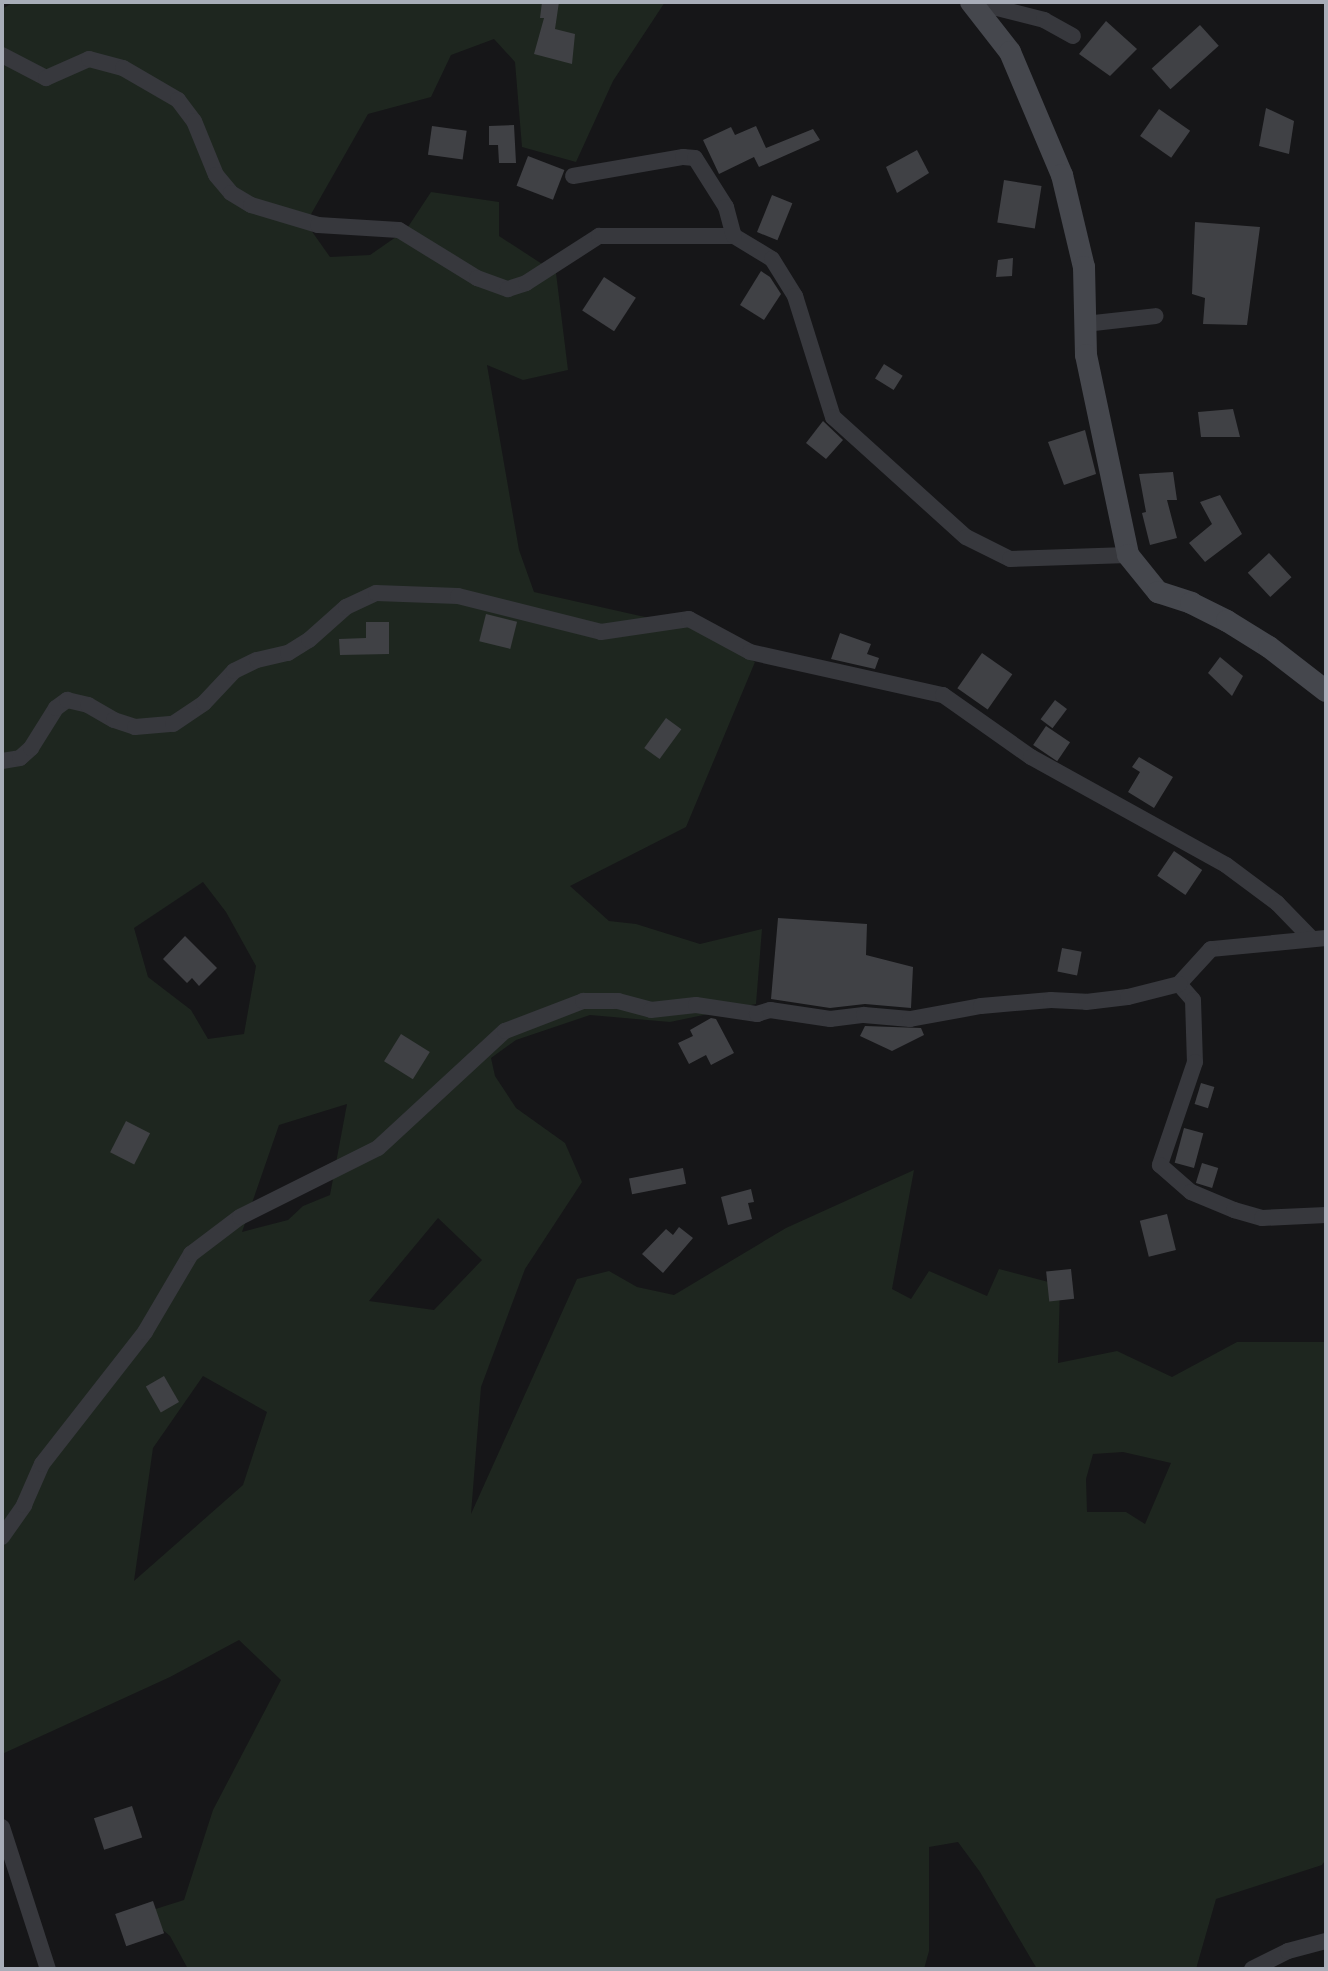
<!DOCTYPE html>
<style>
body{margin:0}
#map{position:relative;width:1328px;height:1971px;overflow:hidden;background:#161618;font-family:Arial,sans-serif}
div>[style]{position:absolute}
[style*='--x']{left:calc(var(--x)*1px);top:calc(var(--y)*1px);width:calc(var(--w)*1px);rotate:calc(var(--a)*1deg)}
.green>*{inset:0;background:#1e261f}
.building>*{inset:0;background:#404145;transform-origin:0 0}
.street>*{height:16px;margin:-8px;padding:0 8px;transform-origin:8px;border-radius:8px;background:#37383d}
.secondary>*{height:22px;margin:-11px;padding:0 11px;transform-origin:11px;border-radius:11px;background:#45474d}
span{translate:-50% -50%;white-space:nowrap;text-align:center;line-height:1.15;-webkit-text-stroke:6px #111113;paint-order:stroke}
.frame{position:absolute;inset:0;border:4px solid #a8adb8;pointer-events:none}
</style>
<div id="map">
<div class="green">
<i style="clip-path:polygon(evenodd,14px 2px,665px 2px,613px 81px,576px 162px,522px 147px,515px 62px,494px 39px,451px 55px,431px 97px,368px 114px,306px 223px,330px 257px,370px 255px,406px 230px,431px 192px,499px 202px,499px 236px,556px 273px,568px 370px,523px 380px,487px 365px,519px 550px,534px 592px,707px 631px,755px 662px,686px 827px,570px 886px,609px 921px,636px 924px,700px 944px,762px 929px,756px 1004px,670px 1022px,590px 1015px,516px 1040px,491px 1058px,495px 1076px,516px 1108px,565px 1143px,582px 1182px,525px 1269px,481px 1387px,471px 1514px,577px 1279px,609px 1271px,637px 1287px,674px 1295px,786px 1228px,914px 1170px,892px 1289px,911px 1299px,929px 1271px,987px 1296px,999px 1269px,1060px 1285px,1058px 1363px,1117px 1351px,1172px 1377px,1237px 1342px,1326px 1342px,1326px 1859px,1322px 1865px,1216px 1899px,1196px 1969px,1037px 1969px,980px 1872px,958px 1842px,929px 1847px,929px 1951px,924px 1969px,188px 1969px,170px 1936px,143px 1913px,184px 1900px,213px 1810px,281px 1680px,239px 1640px,170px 1677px,2px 1754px,2px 9px,14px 2px,203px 882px,226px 912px,256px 966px,244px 1034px,208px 1039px,191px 1010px,148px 977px,134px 928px,203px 882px,14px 2px,347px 1104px,330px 1195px,303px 1206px,288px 1220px,242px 1232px,279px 1125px,347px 1104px,14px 2px,438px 1218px,482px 1260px,434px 1310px,369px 1301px,438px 1218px,14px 2px,203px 1376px,267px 1412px,243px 1485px,134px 1581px,153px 1448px,203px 1376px,14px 2px,1123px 1452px,1171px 1463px,1145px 1524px,1126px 1512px,1087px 1512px,1086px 1479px,1093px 1454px,1123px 1452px)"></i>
</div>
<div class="building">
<i style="clip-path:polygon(542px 2px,559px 2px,555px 29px,575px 34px,572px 64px,534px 54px,544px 18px,540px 18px)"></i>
<i style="clip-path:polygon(1106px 21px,1137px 49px,1110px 76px,1079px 54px)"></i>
<i style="left:1200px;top:25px;width:28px;height:65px;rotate:48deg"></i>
<i style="clip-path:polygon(1266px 108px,1294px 121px,1289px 154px,1259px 146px)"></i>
<i style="left:1159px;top:109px;width:38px;height:33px;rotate:35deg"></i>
<i style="clip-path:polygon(514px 125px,516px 163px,499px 163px,498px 145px,489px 145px,489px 126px)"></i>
<i style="left:432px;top:126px;width:35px;height:29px;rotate:8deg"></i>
<i style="clip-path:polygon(756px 126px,766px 148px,813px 129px,820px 140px,759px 167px,754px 157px,719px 174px,703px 140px,731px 127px,735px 135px)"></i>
<i style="clip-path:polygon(917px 150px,929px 173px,897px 193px,886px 167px)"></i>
<i style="left:528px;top:156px;width:39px;height:32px;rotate:21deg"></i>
<i style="left:1004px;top:180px;width:38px;height:43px;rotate:9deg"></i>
<i style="left:772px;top:195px;width:22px;height:40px;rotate:22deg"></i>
<i style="clip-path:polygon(1195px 222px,1260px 227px,1247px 325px,1203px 324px,1205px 298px,1192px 294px)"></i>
<i style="clip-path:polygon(1013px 258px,1012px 276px,996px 277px,998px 260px)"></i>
<i style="clip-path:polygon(761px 271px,770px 277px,781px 294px,764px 320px,740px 305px)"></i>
<i style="left:604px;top:277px;width:38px;height:40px;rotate:33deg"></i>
<i style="left:884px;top:364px;width:22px;height:17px;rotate:32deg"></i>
<i style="clip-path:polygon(1233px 409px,1240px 437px,1201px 437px,1198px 412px)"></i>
<i style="clip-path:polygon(823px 421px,843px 440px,826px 459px,806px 443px)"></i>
<i style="clip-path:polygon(1085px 430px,1096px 474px,1064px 485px,1048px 442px)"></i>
<i style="clip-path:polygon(1173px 472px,1177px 500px,1167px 500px,1177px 538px,1150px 545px,1142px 513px,1146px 512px,1139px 474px)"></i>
<i style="clip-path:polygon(1220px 495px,1242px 534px,1205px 562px,1189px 543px,1212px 524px,1200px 502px)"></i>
<i style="left:1269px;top:553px;width:33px;height:29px;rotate:47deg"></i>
<i style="left:486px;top:614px;width:32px;height:28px;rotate:14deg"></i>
<i style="clip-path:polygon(366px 622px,389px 622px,389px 654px,340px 655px,339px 639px,366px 638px)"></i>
<i style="clip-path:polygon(840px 633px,871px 644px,867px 654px,879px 658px,875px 669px,831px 659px)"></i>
<i style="left:982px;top:653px;width:37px;height:43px;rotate:35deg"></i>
<i style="clip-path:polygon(1220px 657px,1243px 676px,1232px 696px,1208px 673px)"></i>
<i style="left:1055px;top:700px;width:15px;height:24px;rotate:37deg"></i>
<i style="left:666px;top:718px;width:19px;height:37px;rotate:36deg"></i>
<i style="left:1046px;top:726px;width:29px;height:23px;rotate:34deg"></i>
<i style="clip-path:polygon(1139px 757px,1173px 777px,1154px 808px,1128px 792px,1140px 772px,1132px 767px)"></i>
<i style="left:1174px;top:851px;width:34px;height:30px;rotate:34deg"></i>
<i style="clip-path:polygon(778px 918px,867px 924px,866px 955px,913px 967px,911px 1008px,865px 1004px,830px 1008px,771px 999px)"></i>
<i style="clip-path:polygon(185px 936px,217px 968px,199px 986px,192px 978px,187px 983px,163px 959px)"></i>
<i style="left:1062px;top:948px;width:20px;height:24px;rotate:11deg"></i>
<i style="clip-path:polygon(711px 1018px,716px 1019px,734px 1053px,711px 1065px,706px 1055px,689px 1064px,678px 1043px,693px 1036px,690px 1030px)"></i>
<i style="clip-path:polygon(865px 1026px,921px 1028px,924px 1035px,892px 1051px,860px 1036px)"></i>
<i style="left:401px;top:1034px;width:34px;height:32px;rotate:32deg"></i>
<i style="left:1201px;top:1083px;width:14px;height:22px;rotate:17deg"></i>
<i style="left:126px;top:1121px;width:27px;height:35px;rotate:27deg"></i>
<i style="left:1184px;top:1128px;width:20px;height:36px;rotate:15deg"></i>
<i style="left:1202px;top:1163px;width:17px;height:21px;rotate:17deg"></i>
<i style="left:683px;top:1168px;width:16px;height:55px;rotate:79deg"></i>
<i style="clip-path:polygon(751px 1189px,754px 1202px,748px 1203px,752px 1219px,728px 1225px,721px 1197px)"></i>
<i style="left:1167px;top:1214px;width:37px;height:28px;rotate:76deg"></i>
<i style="clip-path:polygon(679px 1227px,693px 1238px,663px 1273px,642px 1254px,666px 1229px,673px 1235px)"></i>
<i style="left:1071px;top:1269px;width:30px;height:25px;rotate:84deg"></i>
<i style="left:164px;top:1376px;width:30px;height:21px;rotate:60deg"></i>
<i style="left:132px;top:1806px;width:33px;height:40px;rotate:72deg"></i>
<i style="left:153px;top:1901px;width:34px;height:40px;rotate:71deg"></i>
</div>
<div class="street">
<i style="--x:977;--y:8;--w:20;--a:0"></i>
<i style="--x:997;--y:8;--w:49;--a:14.3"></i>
<i style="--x:1044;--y:20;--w:33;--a:29"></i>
<i style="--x:2;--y:55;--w:50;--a:27.6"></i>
<i style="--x:46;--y:78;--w:47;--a:-23.8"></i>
<i style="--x:89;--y:59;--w:35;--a:15"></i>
<i style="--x:123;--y:68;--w:64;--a:30.2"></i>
<i style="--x:178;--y:100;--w:26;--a:53"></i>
<i style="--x:194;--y:121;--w:58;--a:67.8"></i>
<i style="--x:216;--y:175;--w:23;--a:50"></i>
<i style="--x:231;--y:193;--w:23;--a:31"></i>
<i style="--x:251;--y:205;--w:70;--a:16.6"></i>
<i style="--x:318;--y:225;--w:81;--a:3.5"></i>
<i style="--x:399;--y:230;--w:92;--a:31.6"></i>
<i style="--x:477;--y:278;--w:33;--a:20"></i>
<i style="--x:508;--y:289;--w:19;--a:-18"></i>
<i style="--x:526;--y:283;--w:87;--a:-32.8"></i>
<i style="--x:599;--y:236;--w:135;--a:0"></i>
<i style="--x:734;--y:236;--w:44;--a:31.2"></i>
<i style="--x:772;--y:259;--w:44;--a:58.1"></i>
<i style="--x:795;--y:296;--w:127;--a:72.6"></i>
<i style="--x:833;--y:417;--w:179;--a:42.1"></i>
<i style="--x:966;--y:537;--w:49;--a:26.6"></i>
<i style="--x:1010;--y:559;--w:118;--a:-1.9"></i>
<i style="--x:573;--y:176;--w:112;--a:-9.8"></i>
<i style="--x:683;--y:157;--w:12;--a:5"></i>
<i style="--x:695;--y:158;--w:58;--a:57.7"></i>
<i style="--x:726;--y:207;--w:30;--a:75"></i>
<i style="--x:1085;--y:324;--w:71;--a:-6.4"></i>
<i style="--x:2;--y:761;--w:18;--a:-9"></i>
<i style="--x:20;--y:758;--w:15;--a:-42"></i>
<i style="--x:31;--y:748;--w:47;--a:-58"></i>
<i style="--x:56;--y:708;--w:14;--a:-36"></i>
<i style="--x:67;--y:700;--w:22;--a:13"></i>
<i style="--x:88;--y:705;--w:30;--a:30"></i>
<i style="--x:114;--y:720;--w:22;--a:18"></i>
<i style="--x:135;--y:727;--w:38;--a:-5"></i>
<i style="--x:173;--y:724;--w:37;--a:-34"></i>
<i style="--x:204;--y:703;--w:44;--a:-46.8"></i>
<i style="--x:234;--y:671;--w:25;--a:-26"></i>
<i style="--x:257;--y:660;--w:32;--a:-13"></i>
<i style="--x:288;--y:653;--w:25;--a:-32"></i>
<i style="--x:309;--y:640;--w:50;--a:-41.7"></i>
<i style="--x:346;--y:607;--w:33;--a:-25"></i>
<i style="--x:376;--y:593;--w:82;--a:2.1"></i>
<i style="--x:458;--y:596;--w:147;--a:14.1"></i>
<i style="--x:601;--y:632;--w:89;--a:-8.4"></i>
<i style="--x:689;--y:619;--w:69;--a:28.4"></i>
<i style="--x:750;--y:652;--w:198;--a:12.6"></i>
<i style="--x:943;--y:695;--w:108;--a:35.2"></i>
<i style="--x:1031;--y:757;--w:223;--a:29"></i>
<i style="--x:1226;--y:865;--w:64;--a:36.7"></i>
<i style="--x:1277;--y:903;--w:50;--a:45.8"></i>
<i style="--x:1326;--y:938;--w:116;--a:174.5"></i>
<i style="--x:1211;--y:949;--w:47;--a:132.4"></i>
<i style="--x:1179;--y:984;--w:21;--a:49"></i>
<i style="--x:1193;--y:1000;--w:62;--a:88.2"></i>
<i style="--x:1195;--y:1062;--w:109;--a:108.8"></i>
<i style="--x:1160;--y:1165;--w:41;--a:41.1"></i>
<i style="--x:1191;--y:1192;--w:47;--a:22.7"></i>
<i style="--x:1234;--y:1210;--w:29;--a:16"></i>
<i style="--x:1262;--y:1218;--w:64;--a:-2.7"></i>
<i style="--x:2;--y:1537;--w:39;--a:-55"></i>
<i style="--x:24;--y:1505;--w:45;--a:-66.3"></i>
<i style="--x:42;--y:1464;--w:167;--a:-52"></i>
<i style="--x:145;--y:1332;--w:91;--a:-59.5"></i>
<i style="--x:191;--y:1254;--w:61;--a:-37.1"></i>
<i style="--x:240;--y:1217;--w:154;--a:-26.6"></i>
<i style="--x:378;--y:1148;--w:173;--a:-42.7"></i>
<i style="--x:505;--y:1031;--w:84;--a:-21"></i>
<i style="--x:583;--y:1001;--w:35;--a:0"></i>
<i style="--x:618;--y:1001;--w:34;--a:15"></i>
<i style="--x:651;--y:1010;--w:45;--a:-6.3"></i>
<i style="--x:696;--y:1005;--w:62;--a:8.4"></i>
<i style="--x:757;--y:1014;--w:14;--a:-17"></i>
<i style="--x:770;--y:1010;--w:61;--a:8.5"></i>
<i style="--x:830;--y:1019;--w:34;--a:-7"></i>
<i style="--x:864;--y:1015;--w:46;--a:5"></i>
<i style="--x:910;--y:1019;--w:72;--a:-10.4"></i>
<i style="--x:981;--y:1006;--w:70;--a:-4.9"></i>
<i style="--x:1051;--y:1000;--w:35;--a:3"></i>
<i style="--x:1086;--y:1002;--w:42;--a:-6.8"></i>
<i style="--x:1128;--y:997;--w:53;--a:-14.3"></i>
<i style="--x:2;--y:1827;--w:149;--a:72.1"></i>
<i style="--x:1252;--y:1969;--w:40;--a:-26.6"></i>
<i style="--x:1288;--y:1951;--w:39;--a:-15"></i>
</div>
<div class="secondary">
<i style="--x:971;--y:2;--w:63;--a:52"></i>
<i style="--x:1010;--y:52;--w:134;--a:67.1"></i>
<i style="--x:1062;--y:175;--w:95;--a:76.6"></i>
<i style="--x:1084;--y:267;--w:88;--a:88.7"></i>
<i style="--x:1086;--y:355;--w:204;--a:78.1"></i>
<i style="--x:1128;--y:555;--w:48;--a:51"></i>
<i style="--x:1158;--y:592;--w:35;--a:18"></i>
<i style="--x:1191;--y:603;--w:40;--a:26.6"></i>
<i style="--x:1227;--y:621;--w:49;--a:31.8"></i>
<i style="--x:1269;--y:647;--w:72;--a:37.7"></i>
</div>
<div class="frame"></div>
</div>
